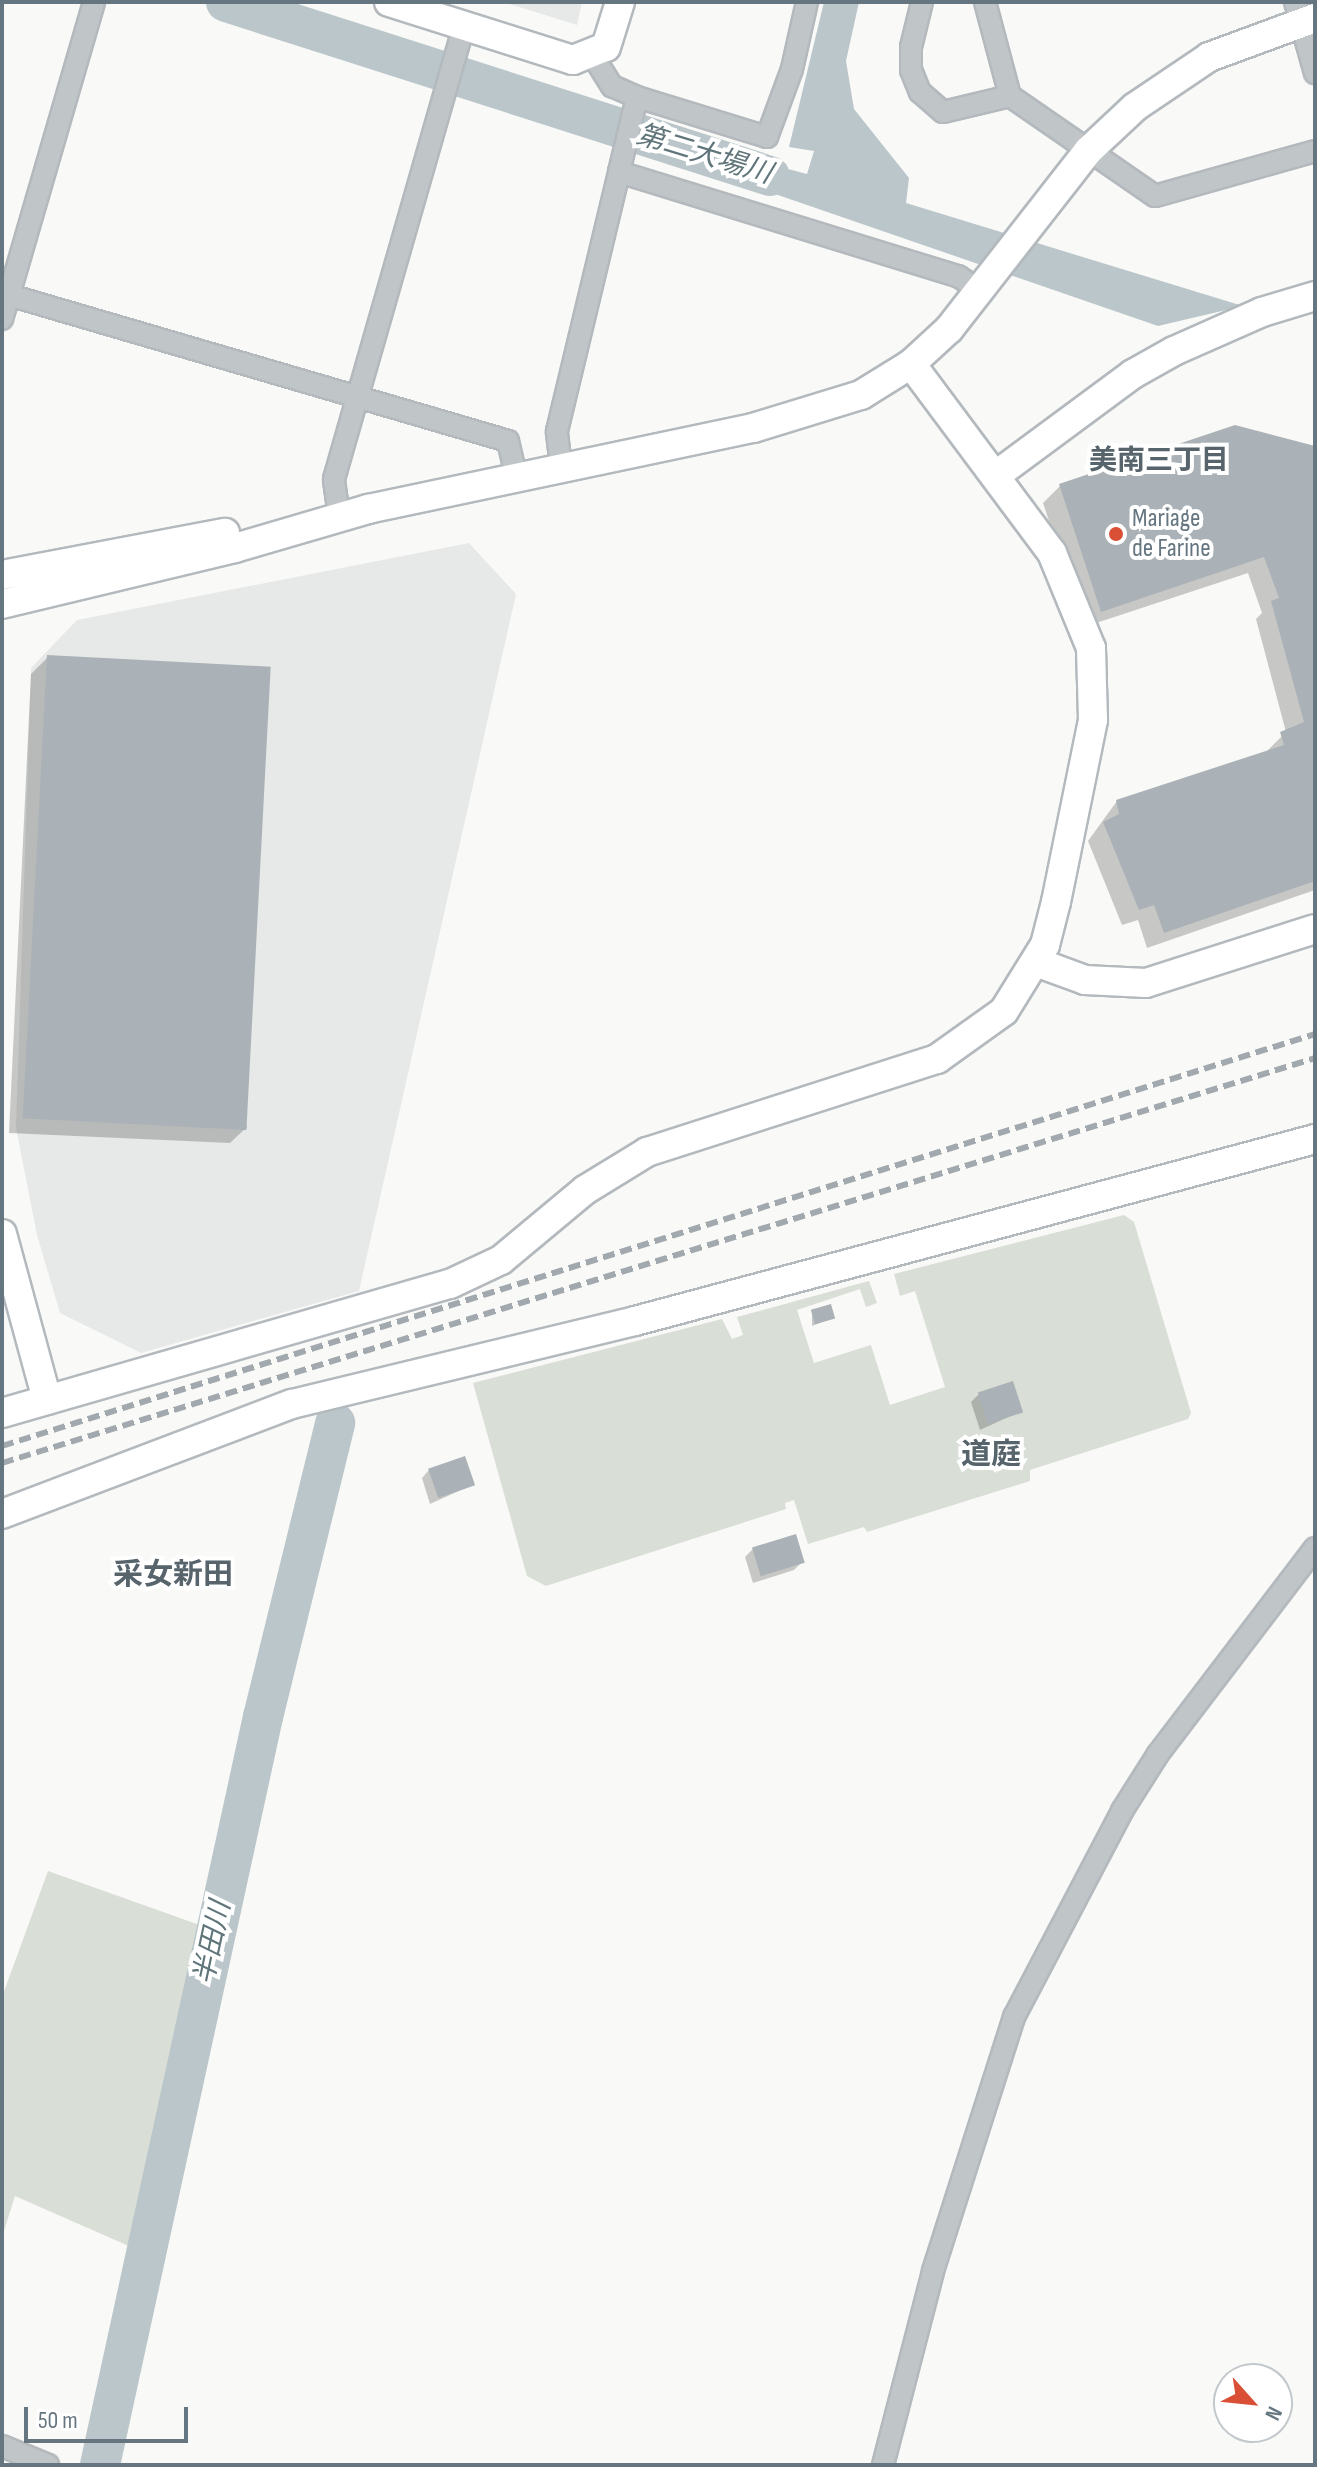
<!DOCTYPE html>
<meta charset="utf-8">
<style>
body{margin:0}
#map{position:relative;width:1317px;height:2467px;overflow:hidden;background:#f9f9f7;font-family:"Sofia Sans Condensed","Noto Sans JP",sans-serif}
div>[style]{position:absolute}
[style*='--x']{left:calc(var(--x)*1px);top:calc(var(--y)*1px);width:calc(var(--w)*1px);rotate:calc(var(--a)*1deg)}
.built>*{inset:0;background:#e7e8e8}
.green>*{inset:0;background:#d9ded6}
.water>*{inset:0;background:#bac6ca}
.shadow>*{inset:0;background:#0003}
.river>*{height:40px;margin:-20px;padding:0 20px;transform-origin:20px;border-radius:20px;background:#bac6ca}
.building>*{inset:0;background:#aab2b7;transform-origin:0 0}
.roads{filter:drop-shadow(2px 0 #b3b9bd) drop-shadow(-2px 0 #b3b9bd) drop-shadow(0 2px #b3b9bd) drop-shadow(0 -2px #b3b9bd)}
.street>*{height:20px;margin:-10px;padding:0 10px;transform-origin:10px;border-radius:10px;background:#c0c5c8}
.secondary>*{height:28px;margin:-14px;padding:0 14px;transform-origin:14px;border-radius:14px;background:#fff}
.rail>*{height:6px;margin-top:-3px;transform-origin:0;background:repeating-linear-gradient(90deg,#a2a9ae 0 12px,transparent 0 18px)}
.dots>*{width:22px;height:22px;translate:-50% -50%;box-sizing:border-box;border:4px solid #fff;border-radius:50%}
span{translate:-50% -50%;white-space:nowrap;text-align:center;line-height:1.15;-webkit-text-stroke:8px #fff;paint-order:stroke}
.poi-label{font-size:26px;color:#667680}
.left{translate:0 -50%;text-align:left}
.water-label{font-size:28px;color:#60757a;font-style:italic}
.neighbourhood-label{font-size:28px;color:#57646c;font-weight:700}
.quarter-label{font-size:30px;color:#57646c;font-weight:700}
.frame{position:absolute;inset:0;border:4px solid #667680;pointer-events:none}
.north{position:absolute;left:1213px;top:2363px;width:80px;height:80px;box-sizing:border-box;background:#fff;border:2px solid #c2c8cc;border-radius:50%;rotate:117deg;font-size:22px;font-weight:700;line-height:32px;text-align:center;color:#667680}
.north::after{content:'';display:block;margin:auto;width:28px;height:36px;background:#da5036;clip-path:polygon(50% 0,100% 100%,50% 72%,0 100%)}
.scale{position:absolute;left:24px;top:2407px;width:164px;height:36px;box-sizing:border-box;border:4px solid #667680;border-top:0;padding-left:10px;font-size:24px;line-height:28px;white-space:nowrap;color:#667680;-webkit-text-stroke:6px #fff;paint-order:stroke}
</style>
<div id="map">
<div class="built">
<i style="clip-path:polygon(503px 2px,582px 2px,577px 25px)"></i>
<i style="clip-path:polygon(469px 543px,516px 594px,359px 1291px,141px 1353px,60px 1313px,37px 1235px,16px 1128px,31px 668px,77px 620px)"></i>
</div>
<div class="green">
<i style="clip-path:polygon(1124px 1215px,1134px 1222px,1191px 1413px,1188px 1419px,1030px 1470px,1030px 1481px,867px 1532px,864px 1527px,808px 1544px,794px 1500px,785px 1503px,786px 1509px,546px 1586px,527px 1576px,473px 1383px,722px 1319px,732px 1339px,743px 1335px,737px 1317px,869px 1281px,877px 1303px,866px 1307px,860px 1289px,797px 1310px,814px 1363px,871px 1345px,890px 1405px,945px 1387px,915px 1291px,900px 1296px,894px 1274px)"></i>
<i style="clip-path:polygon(48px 1871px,208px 1928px,131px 2247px,15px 2196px,2px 2237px,2px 1997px)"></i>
</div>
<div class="water">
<i style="clip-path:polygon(824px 2px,859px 2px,846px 61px,854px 109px,909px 178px,906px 203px,1243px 306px,1158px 326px,717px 174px,723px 152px,807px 174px,814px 151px,789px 147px)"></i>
</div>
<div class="shadow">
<i style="clip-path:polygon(1315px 448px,1315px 890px,1147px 948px,1138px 920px,1122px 925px,1088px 841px,1117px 801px,1265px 753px,1286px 732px,1256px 619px,1262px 613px,1248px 573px,1084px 627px,1043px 503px,1060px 486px)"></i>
<i style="clip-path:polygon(48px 657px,247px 1127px,230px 1143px,9px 1133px,31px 674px)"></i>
<i style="clip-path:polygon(812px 1311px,833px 1318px,812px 1326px)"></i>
<i style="clip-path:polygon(979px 1394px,1021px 1411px,980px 1430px,971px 1402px)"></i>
<i style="clip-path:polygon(429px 1470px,472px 1485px,430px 1504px,422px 1478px)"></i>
<i style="clip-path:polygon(753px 1549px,802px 1562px,794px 1570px,753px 1583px,745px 1557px)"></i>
</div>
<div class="river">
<i style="--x:226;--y:2;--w:571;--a:17.74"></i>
<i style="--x:100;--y:2465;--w:766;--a:-77.71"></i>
<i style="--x:263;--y:1717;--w:303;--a:-76.2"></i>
</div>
<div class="building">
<i style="clip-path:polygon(1235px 425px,1315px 446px,1315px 881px,1164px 933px,1154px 905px,1139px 910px,1103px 822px,1119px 814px,1116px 800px,1284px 745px,1280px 732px,1304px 722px,1271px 601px,1279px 598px,1264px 557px,1101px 612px,1059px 484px)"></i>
<i style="left:47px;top:655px;width:224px;height:464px;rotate:3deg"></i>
<i style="left:831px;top:1304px;width:15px;height:21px;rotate:74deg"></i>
<i style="left:1013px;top:1381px;width:33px;height:37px;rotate:72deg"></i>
<i style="left:465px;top:1456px;width:31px;height:39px;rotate:71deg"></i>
<i style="left:796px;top:1534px;width:30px;height:46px;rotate:73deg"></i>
</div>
<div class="roads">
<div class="street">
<i style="--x:922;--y:2;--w:46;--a:103.7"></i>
<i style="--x:911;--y:47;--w:23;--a:90"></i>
<i style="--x:911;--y:70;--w:24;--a:68"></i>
<i style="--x:920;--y:92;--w:30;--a:41"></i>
<i style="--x:943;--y:112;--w:69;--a:-13.4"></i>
<i style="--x:985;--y:2;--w:97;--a:75.1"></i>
<i style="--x:1010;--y:96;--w:176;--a:34.6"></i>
<i style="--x:1155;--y:196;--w:166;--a:-15.7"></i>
<i style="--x:1295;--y:2;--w:74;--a:74.3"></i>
<i style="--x:593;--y:56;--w:36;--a:58"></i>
<i style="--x:612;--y:86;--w:27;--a:24"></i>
<i style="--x:637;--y:97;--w:77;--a:103.5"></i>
<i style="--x:637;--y:97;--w:136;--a:17.1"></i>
<i style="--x:767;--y:137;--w:72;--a:-69.8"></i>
<i style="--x:792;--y:69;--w:69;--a:-77.4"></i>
<i style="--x:2;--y:293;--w:527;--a:16.3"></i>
<i style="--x:508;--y:441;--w:35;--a:77"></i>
<i style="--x:2;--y:319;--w:330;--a:-73.8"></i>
<i style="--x:561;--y:466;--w:35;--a:-97"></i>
<i style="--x:557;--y:431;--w:266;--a:-76.5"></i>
<i style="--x:619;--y:172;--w:355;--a:17.1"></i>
<i style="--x:958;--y:276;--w:27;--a:34"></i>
<i style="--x:339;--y:516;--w:37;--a:-98"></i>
<i style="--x:334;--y:479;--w:472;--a:-74"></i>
<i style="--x:2;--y:2446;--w:50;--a:22.4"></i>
<i style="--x:883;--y:2465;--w:200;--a:-75.5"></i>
<i style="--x:933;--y:2271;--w:267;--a:-72.3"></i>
<i style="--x:1014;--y:2017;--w:233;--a:-62.3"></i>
<i style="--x:1122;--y:1811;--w:67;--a:-57.7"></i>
<i style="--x:1158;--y:1754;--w:259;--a:-52.7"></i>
</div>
<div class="secondary">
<i style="--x:389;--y:2;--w:193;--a:17.5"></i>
<i style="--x:573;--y:60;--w:35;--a:-22"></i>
<i style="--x:606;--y:47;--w:47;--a:-72.7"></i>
<i style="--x:995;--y:476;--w:172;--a:-36.5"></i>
<i style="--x:1133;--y:374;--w:47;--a:-29.3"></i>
<i style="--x:1174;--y:351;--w:96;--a:-23.9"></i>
<i style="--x:1262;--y:312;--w:55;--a:-16.8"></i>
<i style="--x:2;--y:575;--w:227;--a:-10.7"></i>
<i style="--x:2;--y:604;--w:240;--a:-13.5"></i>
<i style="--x:235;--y:548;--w:139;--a:-16.3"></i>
<i style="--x:368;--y:509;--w:393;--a:-11.9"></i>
<i style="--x:753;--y:428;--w:113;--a:-17"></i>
<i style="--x:861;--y:395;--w:59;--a:-31.8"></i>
<i style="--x:911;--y:364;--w:52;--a:-42.6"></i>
<i style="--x:949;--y:329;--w:226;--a:-52"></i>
<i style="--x:1088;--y:151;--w:64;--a:-43.1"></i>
<i style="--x:1135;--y:107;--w:89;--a:-34"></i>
<i style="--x:1209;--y:57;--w:113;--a:-20.2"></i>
<i style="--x:1036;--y:962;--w:52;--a:20.2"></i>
<i style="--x:1085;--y:980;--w:61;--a:2.8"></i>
<i style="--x:1146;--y:983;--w:177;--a:-17.7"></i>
<i style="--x:2;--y:1234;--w:172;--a:74.8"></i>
<i style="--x:2;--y:1413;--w:466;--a:-16.1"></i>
<i style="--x:450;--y:1284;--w:56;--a:-25.2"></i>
<i style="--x:501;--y:1260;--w:109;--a:-39.8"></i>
<i style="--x:585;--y:1190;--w:73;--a:-31.5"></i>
<i style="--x:647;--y:1152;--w:305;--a:-17.8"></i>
<i style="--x:937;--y:1059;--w:82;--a:-35.6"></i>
<i style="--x:1004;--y:1011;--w:78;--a:-58.2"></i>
<i style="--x:1045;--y:945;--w:44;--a:-75.7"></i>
<i style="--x:1056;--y:902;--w:186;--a:-78.5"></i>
<i style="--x:1093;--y:720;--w:72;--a:-91.6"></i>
<i style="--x:1091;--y:648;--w:103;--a:-112.3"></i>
<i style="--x:1052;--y:553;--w:236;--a:-126.7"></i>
<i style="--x:2;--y:1514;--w:310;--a:-20.8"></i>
<i style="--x:292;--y:1404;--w:353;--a:-13.6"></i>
<i style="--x:635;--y:1321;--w:704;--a:-14.98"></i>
</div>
</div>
<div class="rail">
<i style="--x:2;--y:1446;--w:1376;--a:-17.42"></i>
<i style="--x:2;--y:1463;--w:1374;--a:-17.14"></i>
</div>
<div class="dots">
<i style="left:1116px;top:534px;background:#da5036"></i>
</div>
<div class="poi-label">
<span class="left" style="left:1132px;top:534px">Mariage<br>de Farine</span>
</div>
<div class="water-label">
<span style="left:704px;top:155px;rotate:17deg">第二大場川</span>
<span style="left:213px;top:1943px;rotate:-78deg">半田川</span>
</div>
<div class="neighbourhood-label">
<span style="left:1159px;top:461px">美南三丁目</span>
</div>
<div class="quarter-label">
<span style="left:991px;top:1455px">道庭</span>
<span style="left:173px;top:1575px">采女新田</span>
</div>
<div class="frame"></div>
<div class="north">N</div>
<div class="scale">50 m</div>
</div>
